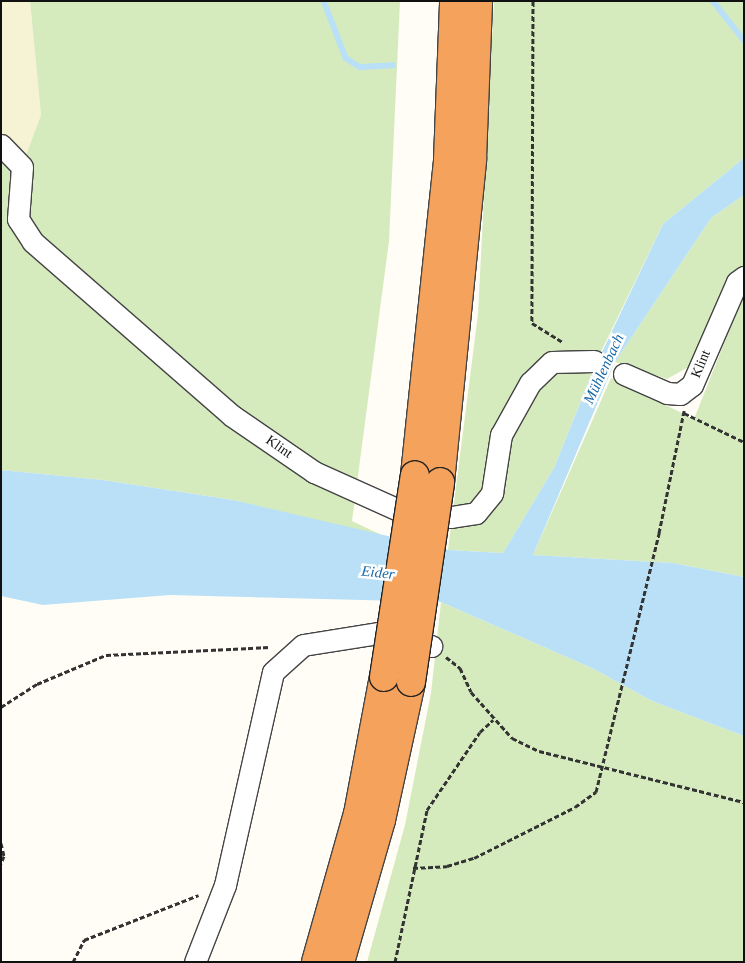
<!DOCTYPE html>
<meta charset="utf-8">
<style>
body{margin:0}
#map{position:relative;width:745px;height:963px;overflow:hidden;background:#fffdf5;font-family:"Times New Roman",serif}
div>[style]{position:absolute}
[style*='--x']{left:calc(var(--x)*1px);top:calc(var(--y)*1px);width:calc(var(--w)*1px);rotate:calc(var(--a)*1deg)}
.farmland>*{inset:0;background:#f6f3d4}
.green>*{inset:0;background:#d5ebbd}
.water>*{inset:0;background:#b9e0f7}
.stream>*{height:5.5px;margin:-2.75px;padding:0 2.75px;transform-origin:2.75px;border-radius:2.75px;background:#b9e0f7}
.path>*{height:3px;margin-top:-1.5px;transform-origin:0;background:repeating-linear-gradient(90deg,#333 0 5px,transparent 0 7.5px)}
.roads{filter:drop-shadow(1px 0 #444) drop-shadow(-1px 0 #444) drop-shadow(0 1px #444) drop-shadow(0 -1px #444)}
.street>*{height:21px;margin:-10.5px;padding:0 10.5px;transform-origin:10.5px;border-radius:10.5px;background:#fff}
.highway>*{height:28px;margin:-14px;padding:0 14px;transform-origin:14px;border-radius:14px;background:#f5a25d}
.bridges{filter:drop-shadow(1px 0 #222) drop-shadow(-1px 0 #222) drop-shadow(0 1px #222) drop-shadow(0 -1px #222)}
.highway-bridge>*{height:28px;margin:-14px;padding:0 14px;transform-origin:14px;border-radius:14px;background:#f5a25d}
span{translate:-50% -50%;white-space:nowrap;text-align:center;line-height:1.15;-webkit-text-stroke:5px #fff;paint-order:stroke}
.street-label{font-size:14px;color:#111}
.water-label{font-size:15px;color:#1768a6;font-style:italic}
.frame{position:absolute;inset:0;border:2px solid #111;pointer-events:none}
</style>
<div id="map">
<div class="farmland">
<i style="clip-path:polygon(1px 1px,30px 1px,41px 115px,22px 167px,1px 145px)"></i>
</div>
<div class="green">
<i style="clip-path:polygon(30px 1px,400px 1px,389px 241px,352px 521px,388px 538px,233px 500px,103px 480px,1px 470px,1px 145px,22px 166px,41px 115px)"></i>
<i style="clip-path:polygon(494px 1px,744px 1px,744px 158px,663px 224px,596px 362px,572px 348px,596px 363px,554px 468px,503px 553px,448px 550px,478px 314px)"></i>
<i style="clip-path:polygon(744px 195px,744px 267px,692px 365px,667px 379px,615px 362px,711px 218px)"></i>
<i style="clip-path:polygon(744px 293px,744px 577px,673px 563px,533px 555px,611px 378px,694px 419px)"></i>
<i style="clip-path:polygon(441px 602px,594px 669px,652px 701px,744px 736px,744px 962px,367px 962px,405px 825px,431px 693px)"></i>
</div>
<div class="water">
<i style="clip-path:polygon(744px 158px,744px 195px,711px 218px,615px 362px,533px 555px,673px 563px,744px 577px,744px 736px,652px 701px,594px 669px,441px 602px,170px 595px,43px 605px,1px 596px,1px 470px,103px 480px,233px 500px,448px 550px,503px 553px,554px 468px,593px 371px,663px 224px)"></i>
</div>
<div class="stream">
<i style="--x:324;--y:1;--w:61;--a:68.9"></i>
<i style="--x:346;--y:58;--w:17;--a:33"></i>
<i style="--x:360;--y:67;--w:33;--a:-3"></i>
<i style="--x:713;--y:1;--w:50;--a:51.5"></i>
</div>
<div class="path">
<i style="--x:533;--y:1;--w:322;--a:90.2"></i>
<i style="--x:532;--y:323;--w:36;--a:32"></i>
<i style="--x:684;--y:413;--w:67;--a:25.8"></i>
<i style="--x:446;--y:657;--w:18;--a:38"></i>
<i style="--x:460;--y:668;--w:26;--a:65"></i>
<i style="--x:471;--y:692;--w:62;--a:48.3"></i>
<i style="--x:512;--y:738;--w:30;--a:26"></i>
<i style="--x:539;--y:751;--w:211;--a:14"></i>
<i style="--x:1;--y:707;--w:43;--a:-32.6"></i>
<i style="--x:37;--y:684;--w:75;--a:-22.8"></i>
<i style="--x:106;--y:655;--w:164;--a:-2.8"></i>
<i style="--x:1;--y:843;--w:13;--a:77"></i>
<i style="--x:4;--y:856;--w:8;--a:113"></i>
<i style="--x:413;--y:868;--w:34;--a:-3"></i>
<i style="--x:447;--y:866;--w:28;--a:-17"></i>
<i style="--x:474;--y:858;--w:113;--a:-26.8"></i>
<i style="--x:575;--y:807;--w:26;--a:-36"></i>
<i style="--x:596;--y:792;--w:267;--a:-76.3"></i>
<i style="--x:659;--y:533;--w:125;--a:-78.4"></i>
<i style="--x:73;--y:962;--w:25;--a:-63"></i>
<i style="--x:84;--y:940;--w:123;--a:-21.4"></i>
<i style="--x:395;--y:962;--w:155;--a:-78.1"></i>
<i style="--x:427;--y:810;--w:94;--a:-55.8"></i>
<i style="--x:480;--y:732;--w:18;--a:-43"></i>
</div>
<div class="roads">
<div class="street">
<i style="--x:1;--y:145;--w:30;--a:46"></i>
<i style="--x:22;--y:167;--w:52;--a:94.4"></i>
<i style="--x:18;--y:219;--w:27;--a:57"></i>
<i style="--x:33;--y:242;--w:263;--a:41.1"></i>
<i style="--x:231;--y:415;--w:101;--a:34.5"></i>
<i style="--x:314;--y:472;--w:110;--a:24.2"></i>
<i style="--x:414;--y:517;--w:37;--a:0"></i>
<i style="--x:451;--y:517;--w:25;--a:-9"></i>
<i style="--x:476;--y:513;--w:26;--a:-51"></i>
<i style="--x:492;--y:493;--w:59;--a:-81.2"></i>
<i style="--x:501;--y:435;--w:60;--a:-60.9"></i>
<i style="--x:530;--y:383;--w:30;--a:-44"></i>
<i style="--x:552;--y:362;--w:42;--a:-1.4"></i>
<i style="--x:624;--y:374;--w:47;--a:23.8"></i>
<i style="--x:667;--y:393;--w:13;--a:4"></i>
<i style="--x:680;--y:394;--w:15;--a:-37"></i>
<i style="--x:692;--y:385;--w:112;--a:-66.4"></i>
<i style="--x:737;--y:282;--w:9;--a:-36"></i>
<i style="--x:195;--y:962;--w:83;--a:-68.7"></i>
<i style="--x:225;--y:885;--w:218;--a:-77.3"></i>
<i style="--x:273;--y:672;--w:40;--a:-42"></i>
<i style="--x:303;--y:645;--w:77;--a:-9"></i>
<i style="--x:379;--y:633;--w:54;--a:14"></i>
</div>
<div class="highway">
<i style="--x:415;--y:475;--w:317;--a:-84"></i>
<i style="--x:448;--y:160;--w:159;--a:-87.8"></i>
<i style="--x:440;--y:482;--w:325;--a:-84.3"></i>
<i style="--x:472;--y:159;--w:158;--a:-87.8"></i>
<i style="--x:316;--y:962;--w:154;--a:-74.2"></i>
<i style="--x:358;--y:814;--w:139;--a:-79.3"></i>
<i style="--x:340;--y:962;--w:148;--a:-73.9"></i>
<i style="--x:381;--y:820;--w:141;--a:-77.7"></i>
</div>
</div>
<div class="bridges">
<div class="highway-bridge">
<i style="--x:384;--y:677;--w:204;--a:-81.3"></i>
<i style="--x:411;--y:682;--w:202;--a:-81.7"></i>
</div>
</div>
<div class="street-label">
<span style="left:701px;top:364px;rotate:-67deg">Klint</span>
<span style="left:279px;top:447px;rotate:35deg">Klint</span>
</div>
<div class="water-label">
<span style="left:604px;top:369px;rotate:-65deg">Mühlenbach</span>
<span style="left:378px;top:573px;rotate:6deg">Eider</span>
</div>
<div class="frame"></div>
</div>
